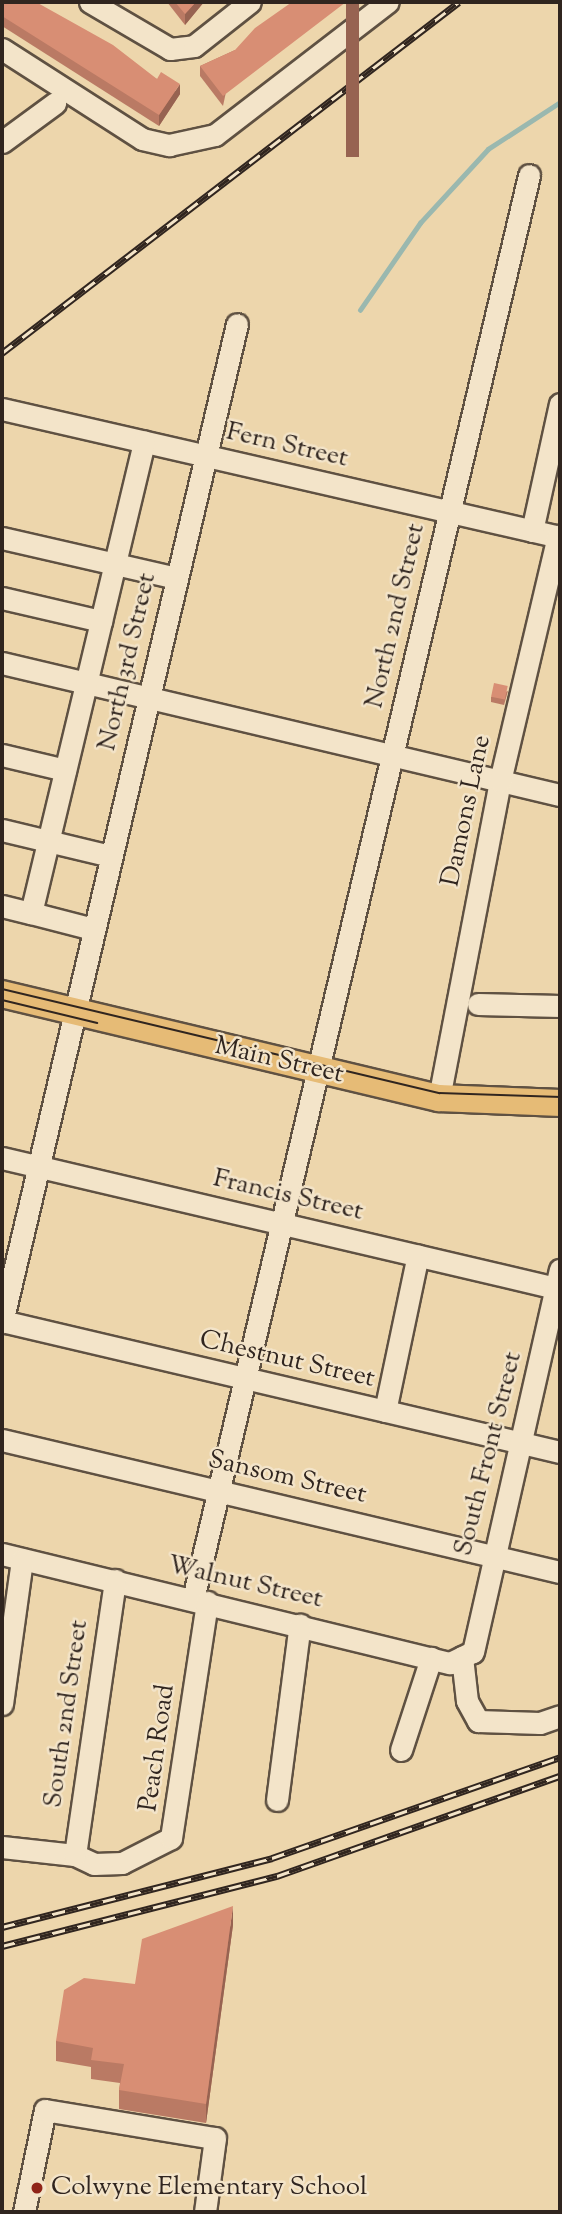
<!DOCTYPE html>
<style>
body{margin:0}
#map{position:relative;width:562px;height:2214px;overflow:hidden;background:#edd6ac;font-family:"Sorts Mill Goudy",serif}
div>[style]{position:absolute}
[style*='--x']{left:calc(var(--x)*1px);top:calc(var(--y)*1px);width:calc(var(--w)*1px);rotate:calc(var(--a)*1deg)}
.stream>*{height:4.5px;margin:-2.25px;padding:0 2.25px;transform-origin:2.25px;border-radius:2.25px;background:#9ab8af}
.roads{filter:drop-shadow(2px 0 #5f5142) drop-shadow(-2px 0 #5f5142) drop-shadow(0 2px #5f5142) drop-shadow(0 -2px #5f5142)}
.minor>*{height:21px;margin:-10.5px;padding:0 10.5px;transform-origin:10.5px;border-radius:10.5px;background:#f3e4c9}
.major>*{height:26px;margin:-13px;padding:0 13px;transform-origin:13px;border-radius:13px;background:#e6bb76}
.tram>*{height:2px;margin:-1px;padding:0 1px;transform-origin:1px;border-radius:1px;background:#30251f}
.rail>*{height:7px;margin-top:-3.5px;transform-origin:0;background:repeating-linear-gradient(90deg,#f3e4c9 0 13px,#30251f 0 26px);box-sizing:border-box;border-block:2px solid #30251f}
.wall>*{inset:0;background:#ba7a64}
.shaded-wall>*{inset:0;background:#976351;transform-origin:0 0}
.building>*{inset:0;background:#d88e74;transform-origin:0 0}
.dots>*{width:19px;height:19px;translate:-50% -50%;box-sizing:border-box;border:4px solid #f3e4c9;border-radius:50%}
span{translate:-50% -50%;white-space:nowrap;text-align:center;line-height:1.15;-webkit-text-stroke:5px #f3e4c9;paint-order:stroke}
.street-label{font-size:26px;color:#30251f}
.poi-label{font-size:26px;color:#30251f}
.left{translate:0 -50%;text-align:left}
.frame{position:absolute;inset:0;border:4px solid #30251f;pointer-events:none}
</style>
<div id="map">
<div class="stream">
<i style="--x:360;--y:310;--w:106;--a:-55.4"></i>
<i style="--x:420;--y:223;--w:100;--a:-47.4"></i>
<i style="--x:488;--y:149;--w:86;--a:-33.1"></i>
</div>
<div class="roads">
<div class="minor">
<i style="--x:90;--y:2;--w:93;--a:30.4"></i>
<i style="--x:170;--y:49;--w:24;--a:-7"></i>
<i style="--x:194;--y:46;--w:71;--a:-38.2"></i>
<i style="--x:2;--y:49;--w:166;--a:32.7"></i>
<i style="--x:142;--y:139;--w:28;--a:13"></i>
<i style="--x:169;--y:145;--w:47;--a:-12.3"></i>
<i style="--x:215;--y:135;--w:218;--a:-37.6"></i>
<i style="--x:2;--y:142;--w:66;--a:-36.3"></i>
<i style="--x:2;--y:409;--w:572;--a:12.92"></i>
<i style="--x:532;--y:531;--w:130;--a:-77.6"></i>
<i style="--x:2;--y:538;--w:179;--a:12.9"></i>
<i style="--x:2;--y:598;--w:102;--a:13.1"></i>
<i style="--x:2;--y:663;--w:573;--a:13.31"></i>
<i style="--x:2;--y:755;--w:65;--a:13.4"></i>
<i style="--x:2;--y:830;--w:111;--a:13.5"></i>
<i style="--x:2;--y:906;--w:30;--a:14"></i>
<i style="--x:93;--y:929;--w:64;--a:-165.5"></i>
<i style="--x:31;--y:913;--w:485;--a:-76.5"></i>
<i style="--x:478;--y:1004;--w:82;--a:1.4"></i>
<i style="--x:439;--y:1098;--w:323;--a:-79.1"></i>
<i style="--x:500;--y:781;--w:252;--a:-76.7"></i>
<i style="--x:2;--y:1158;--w:573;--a:13.21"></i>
<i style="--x:2;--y:1321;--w:573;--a:13.21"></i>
<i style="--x:2;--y:1322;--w:1025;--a:-76.75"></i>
<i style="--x:385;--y:1411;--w:159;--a:-78.1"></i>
<i style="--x:2;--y:1440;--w:573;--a:13.31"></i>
<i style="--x:2;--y:1554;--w:461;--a:13.7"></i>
<i style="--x:450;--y:1663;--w:25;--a:-26"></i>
<i style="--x:473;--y:1652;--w:392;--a:-77.2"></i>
<i style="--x:193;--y:1599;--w:1463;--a:-76.72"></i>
<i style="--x:462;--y:1657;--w:44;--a:83.5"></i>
<i style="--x:467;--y:1701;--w:23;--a:61"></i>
<i style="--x:478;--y:1721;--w:62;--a:1.8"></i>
<i style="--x:540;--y:1723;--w:21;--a:-19"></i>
<i style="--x:2;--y:1704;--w:146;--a:-82.1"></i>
<i style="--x:401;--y:1750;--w:97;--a:-71.9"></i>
<i style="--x:277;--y:1800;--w:177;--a:-82.6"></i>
<i style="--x:2;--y:1847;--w:73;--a:6.3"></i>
<i style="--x:75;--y:1855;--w:21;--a:25"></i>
<i style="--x:94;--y:1864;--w:28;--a:-2"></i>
<i style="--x:122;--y:1863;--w:55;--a:-27"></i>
<i style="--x:171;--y:1838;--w:239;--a:-81.3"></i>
<i style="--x:75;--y:1855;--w:278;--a:-81.7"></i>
<i style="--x:24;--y:2212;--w:104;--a:-78.4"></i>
<i style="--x:45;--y:2110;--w:172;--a:9.4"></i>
<i style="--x:215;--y:2138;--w:75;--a:97.7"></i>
</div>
<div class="major">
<i style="--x:2;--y:994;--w:449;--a:13.4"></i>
<i style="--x:439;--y:1098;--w:121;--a:2.4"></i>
</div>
</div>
<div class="tram">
<i style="--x:2;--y:989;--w:450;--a:13.4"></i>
<i style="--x:440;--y:1093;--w:120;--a:1.9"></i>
<i style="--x:2;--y:1000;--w:98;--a:13.6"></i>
</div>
<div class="rail">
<i style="--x:2;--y:353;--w:576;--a:-37.53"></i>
<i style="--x:2;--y:1927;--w:279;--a:-14.3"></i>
<i style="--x:272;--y:1858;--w:305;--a:-19.3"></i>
<i style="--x:2;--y:1946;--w:284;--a:-14.3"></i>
<i style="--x:277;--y:1876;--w:300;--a:-19.5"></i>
</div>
<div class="wall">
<i style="clip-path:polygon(2px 2px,157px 79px,180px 94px,159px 126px,2px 26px)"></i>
<i style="clip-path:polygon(167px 2px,204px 2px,185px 25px)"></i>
<i style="clip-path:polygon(235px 50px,223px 106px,200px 76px,200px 66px)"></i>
<i style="clip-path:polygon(508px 691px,504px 705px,491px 702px,491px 697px)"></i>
<i style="clip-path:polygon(233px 1925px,206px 2123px,119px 2109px,119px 2090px,120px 2083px,91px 2079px,91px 2067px,56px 2061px,56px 2041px,135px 1984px)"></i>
</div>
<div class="shaded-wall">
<i style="clip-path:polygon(196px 2px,204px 2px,185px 25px,185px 14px)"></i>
<i style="left:346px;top:2px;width:13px;height:155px"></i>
<i style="clip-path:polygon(180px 84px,180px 94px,159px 126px,159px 115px)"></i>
<i style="clip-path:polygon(233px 1906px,233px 1925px,206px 2123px,206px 2104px)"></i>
</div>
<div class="building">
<i style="clip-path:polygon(2px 2px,36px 2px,113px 45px,157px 79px,161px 72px,180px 84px,159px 115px,2px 16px)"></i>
<i style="clip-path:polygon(175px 2px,196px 2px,185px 14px)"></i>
<i style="clip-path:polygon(292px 2px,346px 2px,223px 96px,200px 66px,235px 50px,255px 28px)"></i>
<i style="left:494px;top:683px;width:14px;height:14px;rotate:12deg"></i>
<i style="clip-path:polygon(233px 1906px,206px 2104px,119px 2090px,124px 2064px,91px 2060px,93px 2048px,56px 2041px,64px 1990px,84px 1978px,135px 1984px,142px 1939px)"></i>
</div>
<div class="dots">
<i style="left:37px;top:2188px;background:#8f2418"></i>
</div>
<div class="street-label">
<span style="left:287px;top:446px;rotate:13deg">Fern Street</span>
<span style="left:396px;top:616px;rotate:-77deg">North 2nd Street</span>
<span style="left:128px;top:662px;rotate:-77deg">North 3rd Street</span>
<span style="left:467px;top:811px;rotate:-78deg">Damons Lane</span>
<span style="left:279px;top:1061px;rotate:13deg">Main Street</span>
<span style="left:288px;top:1196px;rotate:13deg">Francis Street</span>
<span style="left:287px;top:1360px;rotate:13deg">Chestnut Street</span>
<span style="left:489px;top:1454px;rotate:-76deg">South Front Street</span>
<span style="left:287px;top:1478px;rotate:13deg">Sansom Street</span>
<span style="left:245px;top:1583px;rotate:13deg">Walnut Street</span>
<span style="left:67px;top:1714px;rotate:-82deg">South 2nd Street</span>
<span style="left:158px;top:1748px;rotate:-82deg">Peach Road</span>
</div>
<div class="poi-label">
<span class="left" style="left:51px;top:2188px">Colwyne Elementary School</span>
</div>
<div class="frame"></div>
</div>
